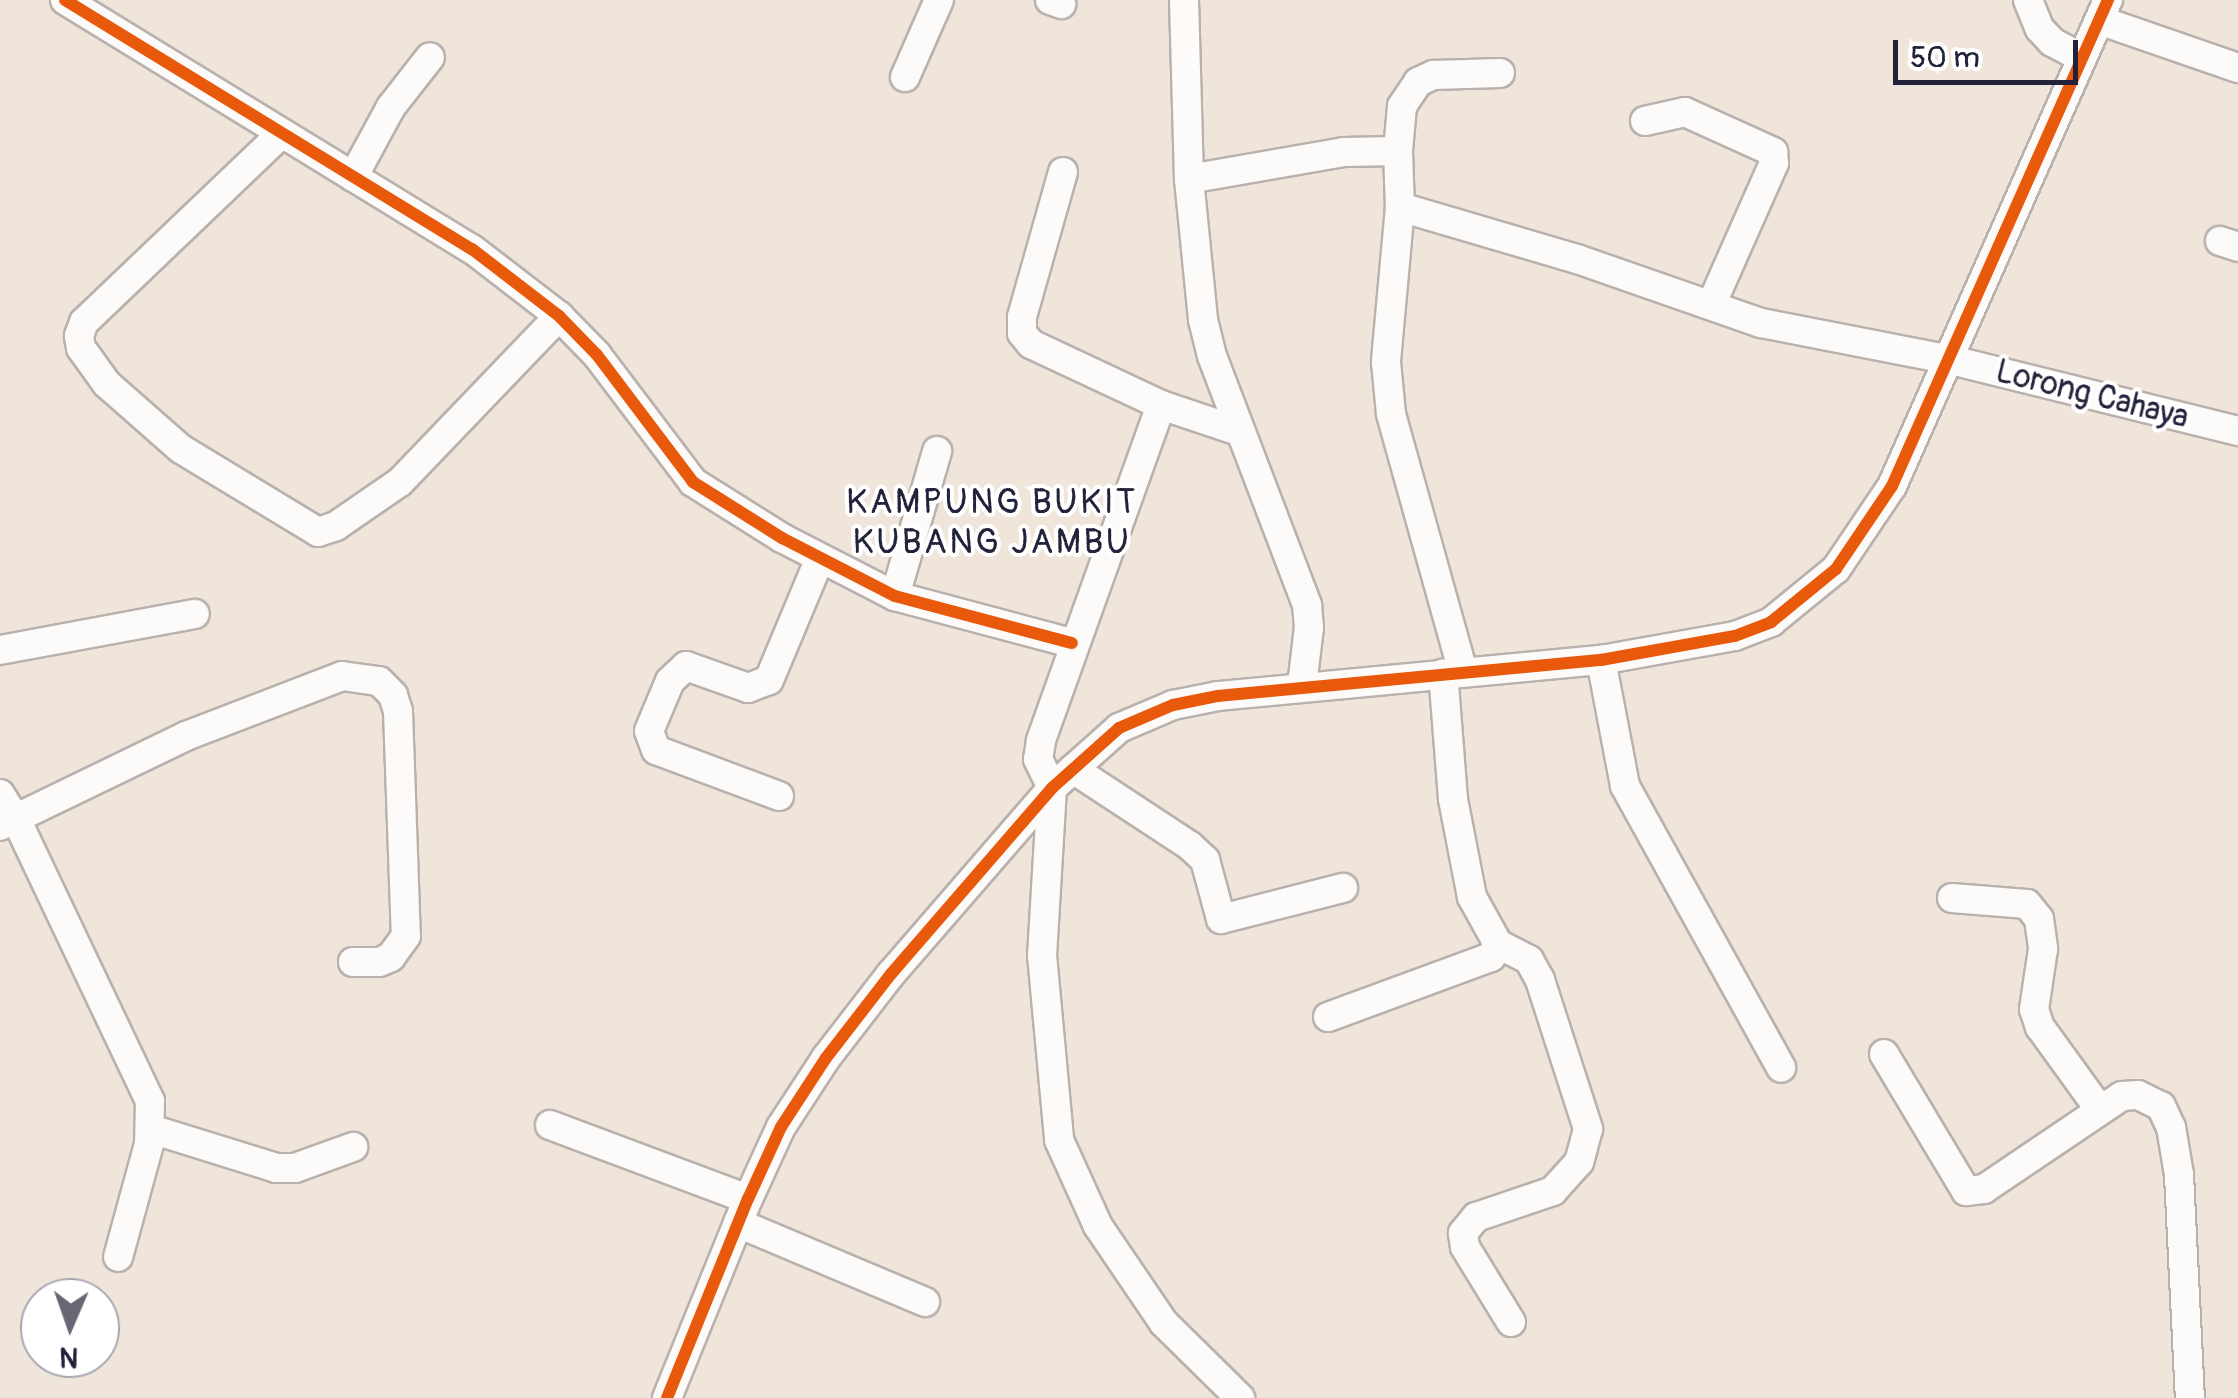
<!DOCTYPE html>
<style>
body{margin:0}
#map{position:relative;width:2238px;height:1398px;overflow:hidden;background:#f0e5da;font-family:Pangolin,sans-serif}
div>[style]{position:absolute}
[style*='--x']{left:calc(var(--x)*1px);top:calc(var(--y)*1px);width:calc(var(--w)*1px);rotate:calc(var(--a)*1deg)}
.roads{filter:drop-shadow(2px 0 #b8b1ad) drop-shadow(-2px 0 #b8b1ad) drop-shadow(0 2px #b8b1ad) drop-shadow(0 -2px #b8b1ad)}
.minor>*{height:28px;margin:-14px;padding:0 14px;transform-origin:14px;border-radius:14px;background:#fdfbf9}
.cycleway>*{height:12px;margin:-6px;padding:0 6px;transform-origin:6px;border-radius:6px;background:#e8590c}
span{translate:-50% -50%;white-space:nowrap;text-align:center;line-height:1.15;-webkit-text-stroke:8px #fff;paint-order:stroke}
.street-label{font-size:32px;color:#22223b}
.neighbourhood-label{font-size:35px;color:#22223b;letter-spacing:2.5px}
.north{position:absolute;left:20px;top:1278px;width:100px;height:100px;box-sizing:border-box;background:#fff;border:2px solid #a7a7b1;border-radius:50%;rotate:182deg;font-size:28px;font-weight:700;line-height:40px;text-align:center;color:#22223b}
.north::after{content:'';display:block;margin:auto;width:35px;height:45px;background:#6a6673;clip-path:polygon(50% 0,100% 100%,50% 72%,0 100%)}
.scale{position:absolute;left:1893px;top:40px;width:185px;height:45px;box-sizing:border-box;border:5px solid #22223b;border-top:0;padding-left:12px;font-size:30px;line-height:35px;white-space:nowrap;color:#22223b;-webkit-text-stroke:8px #fff;paint-order:stroke}
</style>
<div id="map">
<div class="roads">
<div class="minor">
<i style="--x:65;--y:0;--w:477;--a:31.5"></i>
<i style="--x:472;--y:249;--w:110;--a:37.6"></i>
<i style="--x:559;--y:316;--w:54;--a:45.7"></i>
<i style="--x:597;--y:355;--w:159;--a:52.9"></i>
<i style="--x:693;--y:482;--w:105;--a:32.2"></i>
<i style="--x:782;--y:538;--w:127;--a:27.2"></i>
<i style="--x:895;--y:596;--w:183;--a:14.9"></i>
<i style="--x:1050;--y:0;--w:12;--a:20"></i>
<i style="--x:1184;--y:0;--w:179;--a:88.4"></i>
<i style="--x:1189;--y:179;--w:142;--a:84.3"></i>
<i style="--x:1203;--y:320;--w:37;--a:76"></i>
<i style="--x:1212;--y:356;--w:267;--a:69.1"></i>
<i style="--x:1307;--y:605;--w:22;--a:85"></i>
<i style="--x:1309;--y:627;--w:59;--a:96.8"></i>
<i style="--x:2028;--y:0;--w:31;--a:68"></i>
<i style="--x:2040;--y:29;--w:18;--a:47"></i>
<i style="--x:2052;--y:42;--w:34;--a:28"></i>
<i style="--x:2099;--y:20;--w:147;--a:19.1"></i>
<i style="--x:905;--y:77;--w:84;--a:-66.2"></i>
<i style="--x:1645;--y:121;--w:41;--a:-12.7"></i>
<i style="--x:1685;--y:112;--w:97;--a:24.4"></i>
<i style="--x:1773;--y:152;--w:11;--a:85"></i>
<i style="--x:1774;--y:163;--w:155;--a:113.9"></i>
<i style="--x:280;--y:135;--w:271;--a:136.3"></i>
<i style="--x:84;--y:322;--w:15;--a:110"></i>
<i style="--x:79;--y:336;--w:12;--a:81"></i>
<i style="--x:81;--y:348;--w:44;--a:54.2"></i>
<i style="--x:107;--y:384;--w:98;--a:41.3"></i>
<i style="--x:181;--y:449;--w:160;--a:31.2"></i>
<i style="--x:318;--y:532;--w:19;--a:-18"></i>
<i style="--x:336;--y:526;--w:78;--a:-34.5"></i>
<i style="--x:400;--y:482;--w:230;--a:-46.2"></i>
<i style="--x:1398;--y:151;--w:45;--a:-84.9"></i>
<i style="--x:1402;--y:106;--w:29;--a:-56"></i>
<i style="--x:1418;--y:82;--w:17;--a:-25"></i>
<i style="--x:1433;--y:75;--w:67;--a:-1.7"></i>
<i style="--x:1063;--y:172;--w:151;--a:105.8"></i>
<i style="--x:1022;--y:317;--w:16;--a:90"></i>
<i style="--x:1022;--y:333;--w:14;--a:51"></i>
<i style="--x:1031;--y:344;--w:144;--a:25.1"></i>
<i style="--x:1161;--y:405;--w:84;--a:18.6"></i>
<i style="--x:353;--y:177;--w:80;--a:-61.5"></i>
<i style="--x:391;--y:107;--w:63;--a:-52"></i>
<i style="--x:1189;--y:179;--w:156;--a:-9.9"></i>
<i style="--x:1343;--y:152;--w:55;--a:-1"></i>
<i style="--x:1398;--y:151;--w:56;--a:88"></i>
<i style="--x:1400;--y:207;--w:156;--a:95.2"></i>
<i style="--x:1386;--y:362;--w:52;--a:84.5"></i>
<i style="--x:1391;--y:414;--w:268;--a:74.4"></i>
<i style="--x:1400;--y:207;--w:184;--a:16.4"></i>
<i style="--x:1577;--y:259;--w:195;--a:19.2"></i>
<i style="--x:1761;--y:323;--w:189;--a:11"></i>
<i style="--x:1947;--y:359;--w:300;--a:13.9"></i>
<i style="--x:2220;--y:241;--w:19;--a:18"></i>
<i style="--x:1161;--y:405;--w:357;--a:109.7"></i>
<i style="--x:1041;--y:741;--w:18;--a:99"></i>
<i style="--x:1038;--y:759;--w:32;--a:64"></i>
<i style="--x:1052;--y:788;--w:167;--a:93.4"></i>
<i style="--x:1042;--y:955;--w:186;--a:84.7"></i>
<i style="--x:1059;--y:1140;--w:94;--a:65.6"></i>
<i style="--x:1098;--y:1226;--w:117;--a:55.8"></i>
<i style="--x:1164;--y:1323;--w:107;--a:44.6"></i>
<i style="--x:895;--y:596;--w:151;--a:-73.8"></i>
<i style="--x:0;--y:650;--w:198;--a:-10.5"></i>
<i style="--x:1601;--y:660;--w:128;--a:79.2"></i>
<i style="--x:1625;--y:786;--w:322;--a:61"></i>
<i style="--x:1073;--y:769;--w:140;--a:33.3"></i>
<i style="--x:1190;--y:846;--w:21;--a:43"></i>
<i style="--x:1205;--y:860;--w:61;--a:74.8"></i>
<i style="--x:1221;--y:919;--w:126;--a:-14.3"></i>
<i style="--x:0;--y:794;--w:32;--a:58"></i>
<i style="--x:17;--y:821;--w:310;--a:64.6"></i>
<i style="--x:150;--y:1101;--w:43;--a:91.3"></i>
<i style="--x:149;--y:1144;--w:117;--a:105.3"></i>
<i style="--x:779;--y:796;--w:131;--a:-159.5"></i>
<i style="--x:656;--y:750;--w:20;--a:-110"></i>
<i style="--x:649;--y:731;--w:54;--a:-67.2"></i>
<i style="--x:670;--y:681;--w:22;--a:-43"></i>
<i style="--x:686;--y:666;--w:66;--a:19.5"></i>
<i style="--x:748;--y:688;--w:22;--a:-21"></i>
<i style="--x:769;--y:680;--w:132;--a:-67.3"></i>
<i style="--x:0;--y:826;--w:207;--a:-25.8"></i>
<i style="--x:186;--y:736;--w:167;--a:-21"></i>
<i style="--x:342;--y:676;--w:37;--a:8"></i>
<i style="--x:379;--y:681;--w:20;--a:45"></i>
<i style="--x:393;--y:695;--w:17;--a:73"></i>
<i style="--x:398;--y:711;--w:225;--a:88"></i>
<i style="--x:406;--y:936;--w:26;--a:126"></i>
<i style="--x:391;--y:957;--w:13;--a:157"></i>
<i style="--x:379;--y:962;--w:26;--a:180"></i>
<i style="--x:1952;--y:898;--w:75;--a:4.6"></i>
<i style="--x:2027;--y:904;--w:19;--a:51"></i>
<i style="--x:2039;--y:919;--w:30;--a:82"></i>
<i style="--x:2043;--y:949;--w:61;--a:98.5"></i>
<i style="--x:2034;--y:1009;--w:19;--a:72"></i>
<i style="--x:2040;--y:1027;--w:102;--a:54.1"></i>
<i style="--x:1498;--y:944;--w:35;--a:27"></i>
<i style="--x:1529;--y:960;--w:23;--a:61"></i>
<i style="--x:1540;--y:980;--w:157;--a:72.1"></i>
<i style="--x:1588;--y:1129;--w:34;--a:105"></i>
<i style="--x:1579;--y:1162;--w:39;--a:132"></i>
<i style="--x:1553;--y:1191;--w:81;--a:161.3"></i>
<i style="--x:1476;--y:1217;--w:21;--a:129"></i>
<i style="--x:1463;--y:1233;--w:14;--a:82"></i>
<i style="--x:1465;--y:1247;--w:88;--a:58.5"></i>
<i style="--x:1328;--y:1017;--w:174;--a:-20.2"></i>
<i style="--x:1491;--y:957;--w:15;--a:-62"></i>
<i style="--x:1498;--y:944;--w:54;--a:-119"></i>
<i style="--x:1472;--y:897;--w:100;--a:-101"></i>
<i style="--x:1453;--y:799;--w:126;--a:-94.5"></i>
<i style="--x:1884;--y:1054;--w:160;--a:59.1"></i>
<i style="--x:1966;--y:1191;--w:18;--a:-6"></i>
<i style="--x:1984;--y:1189;--w:166;--a:-34"></i>
<i style="--x:2122;--y:1096;--w:16;--a:-4"></i>
<i style="--x:2138;--y:1095;--w:25;--a:26"></i>
<i style="--x:2161;--y:1106;--w:23;--a:65"></i>
<i style="--x:2171;--y:1127;--w:49;--a:80.5"></i>
<i style="--x:2179;--y:1175;--w:223;--a:87.2"></i>
<i style="--x:550;--y:1125;--w:211;--a:20.5"></i>
<i style="--x:151;--y:1129;--w:131;--a:17.3"></i>
<i style="--x:276;--y:1168;--w:19;--a:0"></i>
<i style="--x:295;--y:1168;--w:62;--a:-19.9"></i>
<i style="--x:738;--y:1223;--w:203;--a:22.9"></i>
<i style="--x:667;--y:1398;--w:215;--a:-67.9"></i>
<i style="--x:748;--y:1199;--w:79;--a:-65.4"></i>
<i style="--x:781;--y:1127;--w:82;--a:-56.9"></i>
<i style="--x:826;--y:1058;--w:106;--a:-52.3"></i>
<i style="--x:891;--y:974;--w:246;--a:-49.1"></i>
<i style="--x:1052;--y:788;--w:90;--a:-41.8"></i>
<i style="--x:1119;--y:728;--w:59;--a:-23.1"></i>
<i style="--x:1173;--y:705;--w:46;--a:-11.3"></i>
<i style="--x:1218;--y:696;--w:385;--a:-5.4"></i>
<i style="--x:1601;--y:660;--w:136;--a:-10.2"></i>
<i style="--x:1735;--y:636;--w:39;--a:-21"></i>
<i style="--x:1771;--y:622;--w:84;--a:-39.2"></i>
<i style="--x:1836;--y:569;--w:100;--a:-56"></i>
<i style="--x:1892;--y:486;--w:532;--a:-66.04"></i>
</div>
</div>
<div class="cycleway">
<i style="--x:65;--y:0;--w:477;--a:31.5"></i>
<i style="--x:472;--y:249;--w:110;--a:37.6"></i>
<i style="--x:559;--y:316;--w:54;--a:45.7"></i>
<i style="--x:597;--y:355;--w:159;--a:52.9"></i>
<i style="--x:693;--y:482;--w:105;--a:32.2"></i>
<i style="--x:782;--y:538;--w:127;--a:27.2"></i>
<i style="--x:895;--y:596;--w:183;--a:14.9"></i>
<i style="--x:667;--y:1398;--w:215;--a:-67.9"></i>
<i style="--x:748;--y:1199;--w:79;--a:-65.4"></i>
<i style="--x:781;--y:1127;--w:82;--a:-56.9"></i>
<i style="--x:826;--y:1058;--w:106;--a:-52.3"></i>
<i style="--x:891;--y:974;--w:246;--a:-49.1"></i>
<i style="--x:1052;--y:788;--w:90;--a:-41.8"></i>
<i style="--x:1119;--y:728;--w:59;--a:-23.1"></i>
<i style="--x:1173;--y:705;--w:46;--a:-11.3"></i>
<i style="--x:1218;--y:696;--w:385;--a:-5.4"></i>
<i style="--x:1601;--y:660;--w:136;--a:-10.2"></i>
<i style="--x:1735;--y:636;--w:39;--a:-21"></i>
<i style="--x:1771;--y:622;--w:84;--a:-39.2"></i>
<i style="--x:1836;--y:569;--w:100;--a:-56"></i>
<i style="--x:1892;--y:486;--w:532;--a:-66.04"></i>
</div>
<div class="street-label">
<span style="left:2092px;top:395px;rotate:14deg">Lorong Cahaya</span>
</div>
<div class="neighbourhood-label">
<span style="left:992px;top:522px">KAMPUNG BUKIT<br>KUBANG JAMBU</span>
</div>
<div class="north">N</div>
<div class="scale">50 m</div>
</div>
